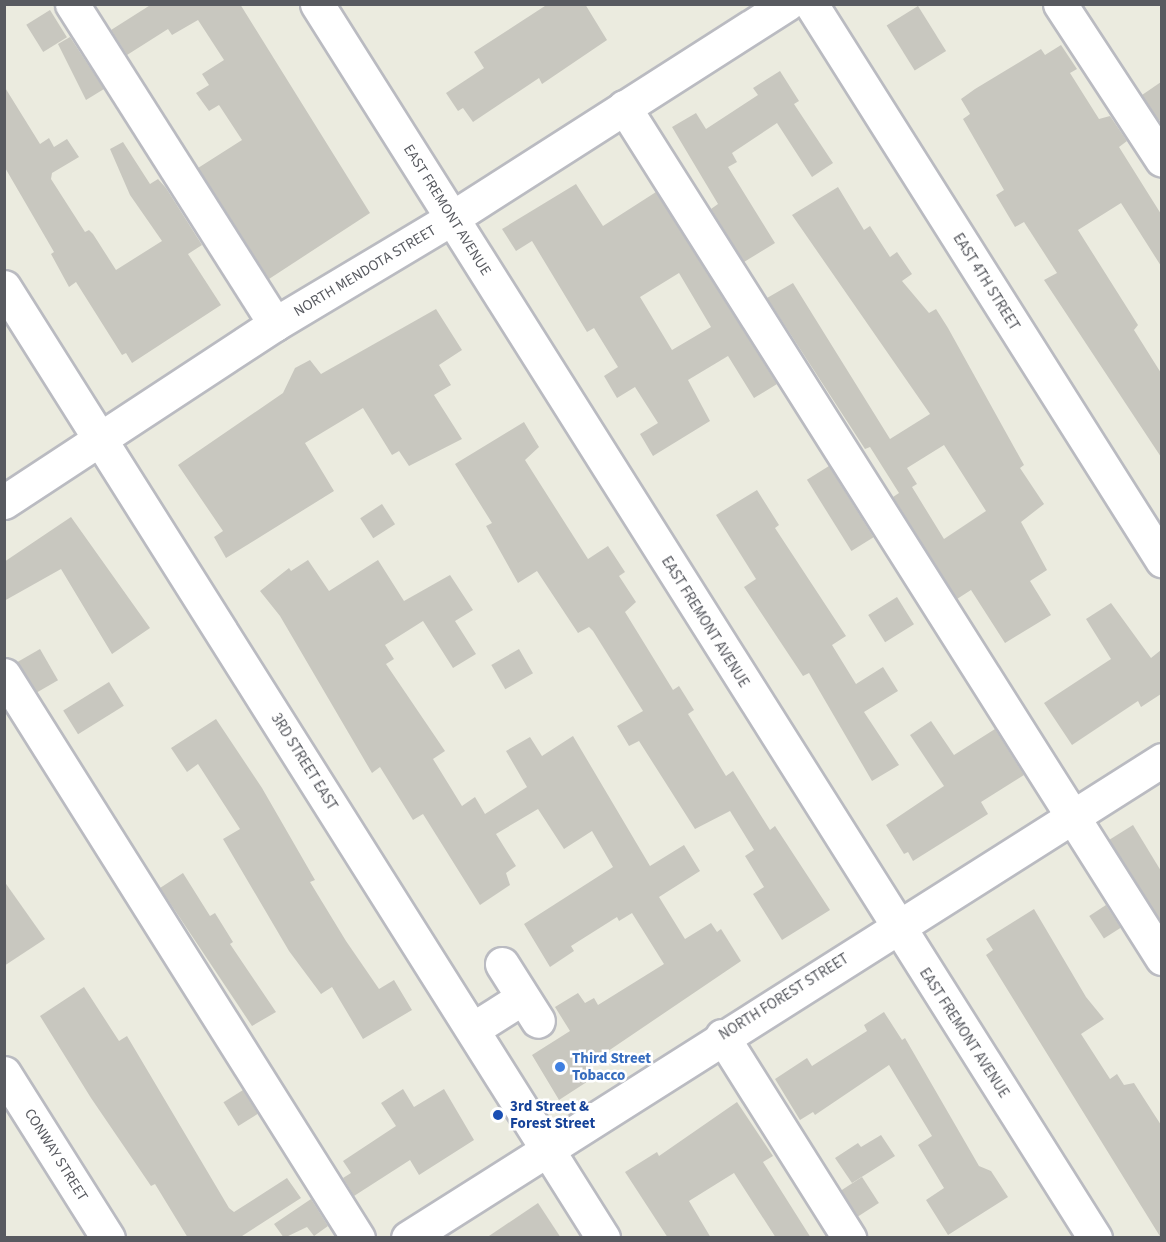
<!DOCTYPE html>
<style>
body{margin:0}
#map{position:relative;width:1166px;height:1242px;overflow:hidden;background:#ebebdf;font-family:"Source Sans 3",sans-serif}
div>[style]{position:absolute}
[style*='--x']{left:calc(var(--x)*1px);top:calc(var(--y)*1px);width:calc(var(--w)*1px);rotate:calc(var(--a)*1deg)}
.building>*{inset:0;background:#c8c7bf;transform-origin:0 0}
.roads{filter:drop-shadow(2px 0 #babbc1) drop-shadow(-2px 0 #babbc1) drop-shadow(0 2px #babbc1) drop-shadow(0 -2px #babbc1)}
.minor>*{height:33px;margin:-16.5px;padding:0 16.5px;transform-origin:16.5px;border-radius:16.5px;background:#fff}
.dots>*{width:16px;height:16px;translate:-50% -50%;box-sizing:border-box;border:3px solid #fff;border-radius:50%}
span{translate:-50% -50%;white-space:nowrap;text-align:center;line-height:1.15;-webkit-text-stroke:5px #fff;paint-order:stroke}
.street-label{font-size:15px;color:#585a60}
.shop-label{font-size:15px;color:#366cbe;font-weight:700}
.left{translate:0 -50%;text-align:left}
.transit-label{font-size:15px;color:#164399;font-weight:700}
.frame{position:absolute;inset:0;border:6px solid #585a60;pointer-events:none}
</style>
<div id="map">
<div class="building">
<i style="clip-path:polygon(152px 4px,240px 4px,370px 213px,269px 279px,198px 168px,242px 140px,219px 105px,209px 111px,196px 93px,209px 85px,202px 74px,224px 60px,198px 20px,172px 35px,168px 29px,127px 55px,111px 30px)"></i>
<i style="clip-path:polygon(548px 4px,585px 4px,607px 40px,542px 84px,539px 78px,473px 122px,463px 108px,458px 111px,446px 93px,484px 68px,474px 52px)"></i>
<i style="left:918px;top:6px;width:53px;height:37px;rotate:58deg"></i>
<i style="left:50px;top:10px;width:32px;height:28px;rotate:58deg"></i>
<i style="clip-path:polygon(70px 37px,104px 89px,86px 100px,58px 44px)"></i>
<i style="clip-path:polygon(1061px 45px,1077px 69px,1070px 73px,1099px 119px,1110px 116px,1127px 141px,1119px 147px,1161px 214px,1161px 266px,1121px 203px,1078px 230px,1138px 325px,1134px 330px,1161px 373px,1161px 457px,1044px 280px,1057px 273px,1024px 222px,1015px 227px,996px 195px,1004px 190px,963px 119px,970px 114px,961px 99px,975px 89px,1041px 49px,1045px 55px)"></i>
<i style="clip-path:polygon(780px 71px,799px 101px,794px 104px,833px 163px,812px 177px,777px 123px,732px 153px,737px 162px,728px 167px,775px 243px,744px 262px,711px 209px,718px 204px,672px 127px,696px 113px,706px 129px,758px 95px,753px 88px)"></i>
<i style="clip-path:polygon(1161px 82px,1161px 119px,1159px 121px,1142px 95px)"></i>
<i style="clip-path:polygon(4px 86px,40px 144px,49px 138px,54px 147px,67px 139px,79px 157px,52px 173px,51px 179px,85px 232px,89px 230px,93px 234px,116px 270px,162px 241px,130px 195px,110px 149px,123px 142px,150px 184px,158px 179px,166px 188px,202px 245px,188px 254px,221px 305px,132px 363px,126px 353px,122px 355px,76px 282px,69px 287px,51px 254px,54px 252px,4px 166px)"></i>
<i style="clip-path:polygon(evenodd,576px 184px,603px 226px,656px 192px,777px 384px,754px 398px,728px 356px,688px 380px,710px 421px,653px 456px,640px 434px,658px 423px,635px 387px,617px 398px,604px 376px,618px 367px,594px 328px,587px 332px,532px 241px,516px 251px,502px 229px,576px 184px,679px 273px,711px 327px,672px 350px,640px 297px,679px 273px)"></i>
<i style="clip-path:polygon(evenodd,838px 187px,864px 230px,870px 226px,890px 257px,897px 252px,912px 274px,902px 281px,929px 313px,936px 309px,948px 328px,1024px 465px,1020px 468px,1044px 504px,1021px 522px,1047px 570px,1030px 581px,1051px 615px,1005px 643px,971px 590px,957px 599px,893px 497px,899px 493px,870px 447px,865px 449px,767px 298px,793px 283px,890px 439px,930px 414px,792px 215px,838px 187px,944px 445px,986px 511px,944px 539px,912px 487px,917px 484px,907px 468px,944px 445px)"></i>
<i style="clip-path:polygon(436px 309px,462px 350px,439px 365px,451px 385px,434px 395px,462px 439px,409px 466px,399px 451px,392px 455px,363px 408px,305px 443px,334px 491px,226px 558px,214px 537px,223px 531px,178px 465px,283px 393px,295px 368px,310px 360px,321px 374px)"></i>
<i style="clip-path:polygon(524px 422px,539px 447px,525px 460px,551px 501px,588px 559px,608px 546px,625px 572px,619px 576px,636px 602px,625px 612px,673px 690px,679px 686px,694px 710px,688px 714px,726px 776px,733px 771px,770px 830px,775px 826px,830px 910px,782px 940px,753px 894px,764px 887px,745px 856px,754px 850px,730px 811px,695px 829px,639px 741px,629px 746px,617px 726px,643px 711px,593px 631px,589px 627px,578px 633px,537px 571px,518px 583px,486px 526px,492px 523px,455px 464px)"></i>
<i style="left:829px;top:466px;width:84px;height:26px;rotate:58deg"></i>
<i style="clip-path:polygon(757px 490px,779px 525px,775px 528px,846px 636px,832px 645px,856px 684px,883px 667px,898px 691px,864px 712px,899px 765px,872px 781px,809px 673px,803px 676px,744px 587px,756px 579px,716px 515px)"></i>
<i style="left:382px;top:504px;width:24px;height:26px;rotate:57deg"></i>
<i style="clip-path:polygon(71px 517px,150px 628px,112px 654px,61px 569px,4px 601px,4px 562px)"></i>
<i style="clip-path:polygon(308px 560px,329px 591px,378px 560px,404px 601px,450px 575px,473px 610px,455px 621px,476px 654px,453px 668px,423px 621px,385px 645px,394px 659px,386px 664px,445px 751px,433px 759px,462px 806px,475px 797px,485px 814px,527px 787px,506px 751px,530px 737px,542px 756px,573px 736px,650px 866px,684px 845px,700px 871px,659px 897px,685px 939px,711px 923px,717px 932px,721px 929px,741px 961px,589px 1064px,596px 1076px,559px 1100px,532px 1055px,570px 1031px,555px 1007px,578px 993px,585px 1003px,594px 998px,598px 1005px,664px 964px,632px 913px,619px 921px,617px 917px,571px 946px,574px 951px,550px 967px,524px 924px,613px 867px,592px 831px,564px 849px,538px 809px,496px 834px,516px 866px,506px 873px,510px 885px,480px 905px,423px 814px,413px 820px,380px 767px,372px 773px,280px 616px,260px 591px,289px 568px,291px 571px)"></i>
<i style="left:897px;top:597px;width:32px;height:34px;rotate:58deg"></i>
<i style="clip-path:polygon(1111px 603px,1151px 658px,1161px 650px,1161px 694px,1141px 707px,1138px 701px,1072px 745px,1044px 703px,1111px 659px,1086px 619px)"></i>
<i style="left:40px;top:649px;width:36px;height:26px;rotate:60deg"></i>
<i style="left:519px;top:649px;width:28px;height:32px;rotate:60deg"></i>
<i style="left:109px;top:682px;width:28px;height:54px;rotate:58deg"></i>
<i style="clip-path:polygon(216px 719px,262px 788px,315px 880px,310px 882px,346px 941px,379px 989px,394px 980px,412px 1010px,363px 1039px,332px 987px,321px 994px,289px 951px,223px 839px,240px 829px,198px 764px,187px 772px,171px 748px)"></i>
<i style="clip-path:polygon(931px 721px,954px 755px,995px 729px,1024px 775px,981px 802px,988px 814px,913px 861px,908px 852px,904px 854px,886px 825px,944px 786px,910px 735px)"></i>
<i style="clip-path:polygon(1133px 825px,1161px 871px,1161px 922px,1109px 840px)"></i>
<i style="clip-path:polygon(183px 873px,210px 916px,215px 913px,233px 942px,230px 944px,276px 1012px,252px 1026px,160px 888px)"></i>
<i style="clip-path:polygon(4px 881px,45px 939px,4px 966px)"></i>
<i style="left:1106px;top:905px;width:27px;height:20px;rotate:57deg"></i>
<i style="clip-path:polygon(1034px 909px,1086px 997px,1104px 1019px,1081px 1034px,1110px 1079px,1117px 1074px,1124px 1085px,1134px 1083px,1161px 1125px,1161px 1238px,986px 955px,993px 950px,986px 939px)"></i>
<i style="clip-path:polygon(84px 987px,119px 1041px,127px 1036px,229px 1208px,234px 1212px,287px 1178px,301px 1198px,239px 1238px,188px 1238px,155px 1184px,151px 1186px,91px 1098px,40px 1016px)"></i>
<i style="clip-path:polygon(884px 1012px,902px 1040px,905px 1038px,979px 1166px,991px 1171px,1008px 1197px,948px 1235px,926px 1200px,944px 1188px,918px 1145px,932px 1136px,889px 1065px,815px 1115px,813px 1112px,800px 1120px,775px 1079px,807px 1058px,812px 1066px,867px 1031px,864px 1025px)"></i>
<i style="clip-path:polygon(403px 1089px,414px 1107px,444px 1089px,474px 1140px,419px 1175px,410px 1160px,354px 1196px,343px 1178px,351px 1173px,343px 1161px,396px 1126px,381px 1103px)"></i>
<i style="left:243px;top:1090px;width:28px;height:23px;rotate:58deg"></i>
<i style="clip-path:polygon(737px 1102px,773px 1156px,763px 1162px,811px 1238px,776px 1238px,734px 1173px,689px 1201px,711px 1238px,668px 1238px,625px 1172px,657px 1152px,659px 1156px)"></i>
<i style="clip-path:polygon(881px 1135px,895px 1156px,852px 1183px,835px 1158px,858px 1143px,861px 1147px)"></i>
<i style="left:862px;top:1177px;width:31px;height:25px;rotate:57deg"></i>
<i style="clip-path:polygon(311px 1199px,328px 1226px,314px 1236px,307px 1227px,284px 1238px,274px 1224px)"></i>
<i style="clip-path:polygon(538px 1203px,561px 1238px,486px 1238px)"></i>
</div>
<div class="roads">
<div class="minor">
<i style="--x:72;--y:4;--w:379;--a:57.6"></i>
<i style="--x:317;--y:4;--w:1459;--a:57.77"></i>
<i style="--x:811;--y:4;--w:658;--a:57.74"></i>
<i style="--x:1060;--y:4;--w:186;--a:56.8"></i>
<i style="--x:624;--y:107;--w:1007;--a:57.7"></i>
<i style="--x:4;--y:287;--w:1124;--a:57.79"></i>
<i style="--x:4;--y:502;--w:324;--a:-33.3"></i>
<i style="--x:275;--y:324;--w:206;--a:-30.9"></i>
<i style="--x:452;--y:218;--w:398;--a:-32.6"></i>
<i style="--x:4;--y:675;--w:665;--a:57.84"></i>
<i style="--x:502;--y:964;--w:67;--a:57.7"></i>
<i style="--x:473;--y:1029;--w:58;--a:-32.3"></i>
<i style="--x:722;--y:1036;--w:239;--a:57.8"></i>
<i style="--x:4;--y:1073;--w:195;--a:57.8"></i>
<i style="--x:408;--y:1238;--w:893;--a:-32.37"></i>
</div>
</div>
<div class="dots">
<i style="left:560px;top:1067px;background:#3f7fe0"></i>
<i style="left:498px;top:1115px;background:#1a4fb4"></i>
</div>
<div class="street-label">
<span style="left:447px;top:210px;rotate:58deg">EAST FREMONT AVENUE</span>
<span style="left:365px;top:271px;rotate:-31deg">NORTH MENDOTA STREET</span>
<span style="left:986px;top:282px;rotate:58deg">EAST 4TH STREET</span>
<span style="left:705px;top:622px;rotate:58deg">EAST FREMONT AVENUE</span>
<span style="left:304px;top:762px;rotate:58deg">3RD STREET EAST</span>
<span style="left:784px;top:997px;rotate:-32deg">NORTH FOREST STREET</span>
<span style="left:964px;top:1033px;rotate:57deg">EAST FREMONT AVENUE</span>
<span style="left:56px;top:1155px;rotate:58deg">CONWAY STREET</span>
</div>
<div class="shop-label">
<span class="left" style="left:572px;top:1067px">Third Street<br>Tobacco</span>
</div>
<div class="transit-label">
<span class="left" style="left:510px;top:1115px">3rd Street &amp;<br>Forest Street</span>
</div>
<div class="frame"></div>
</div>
